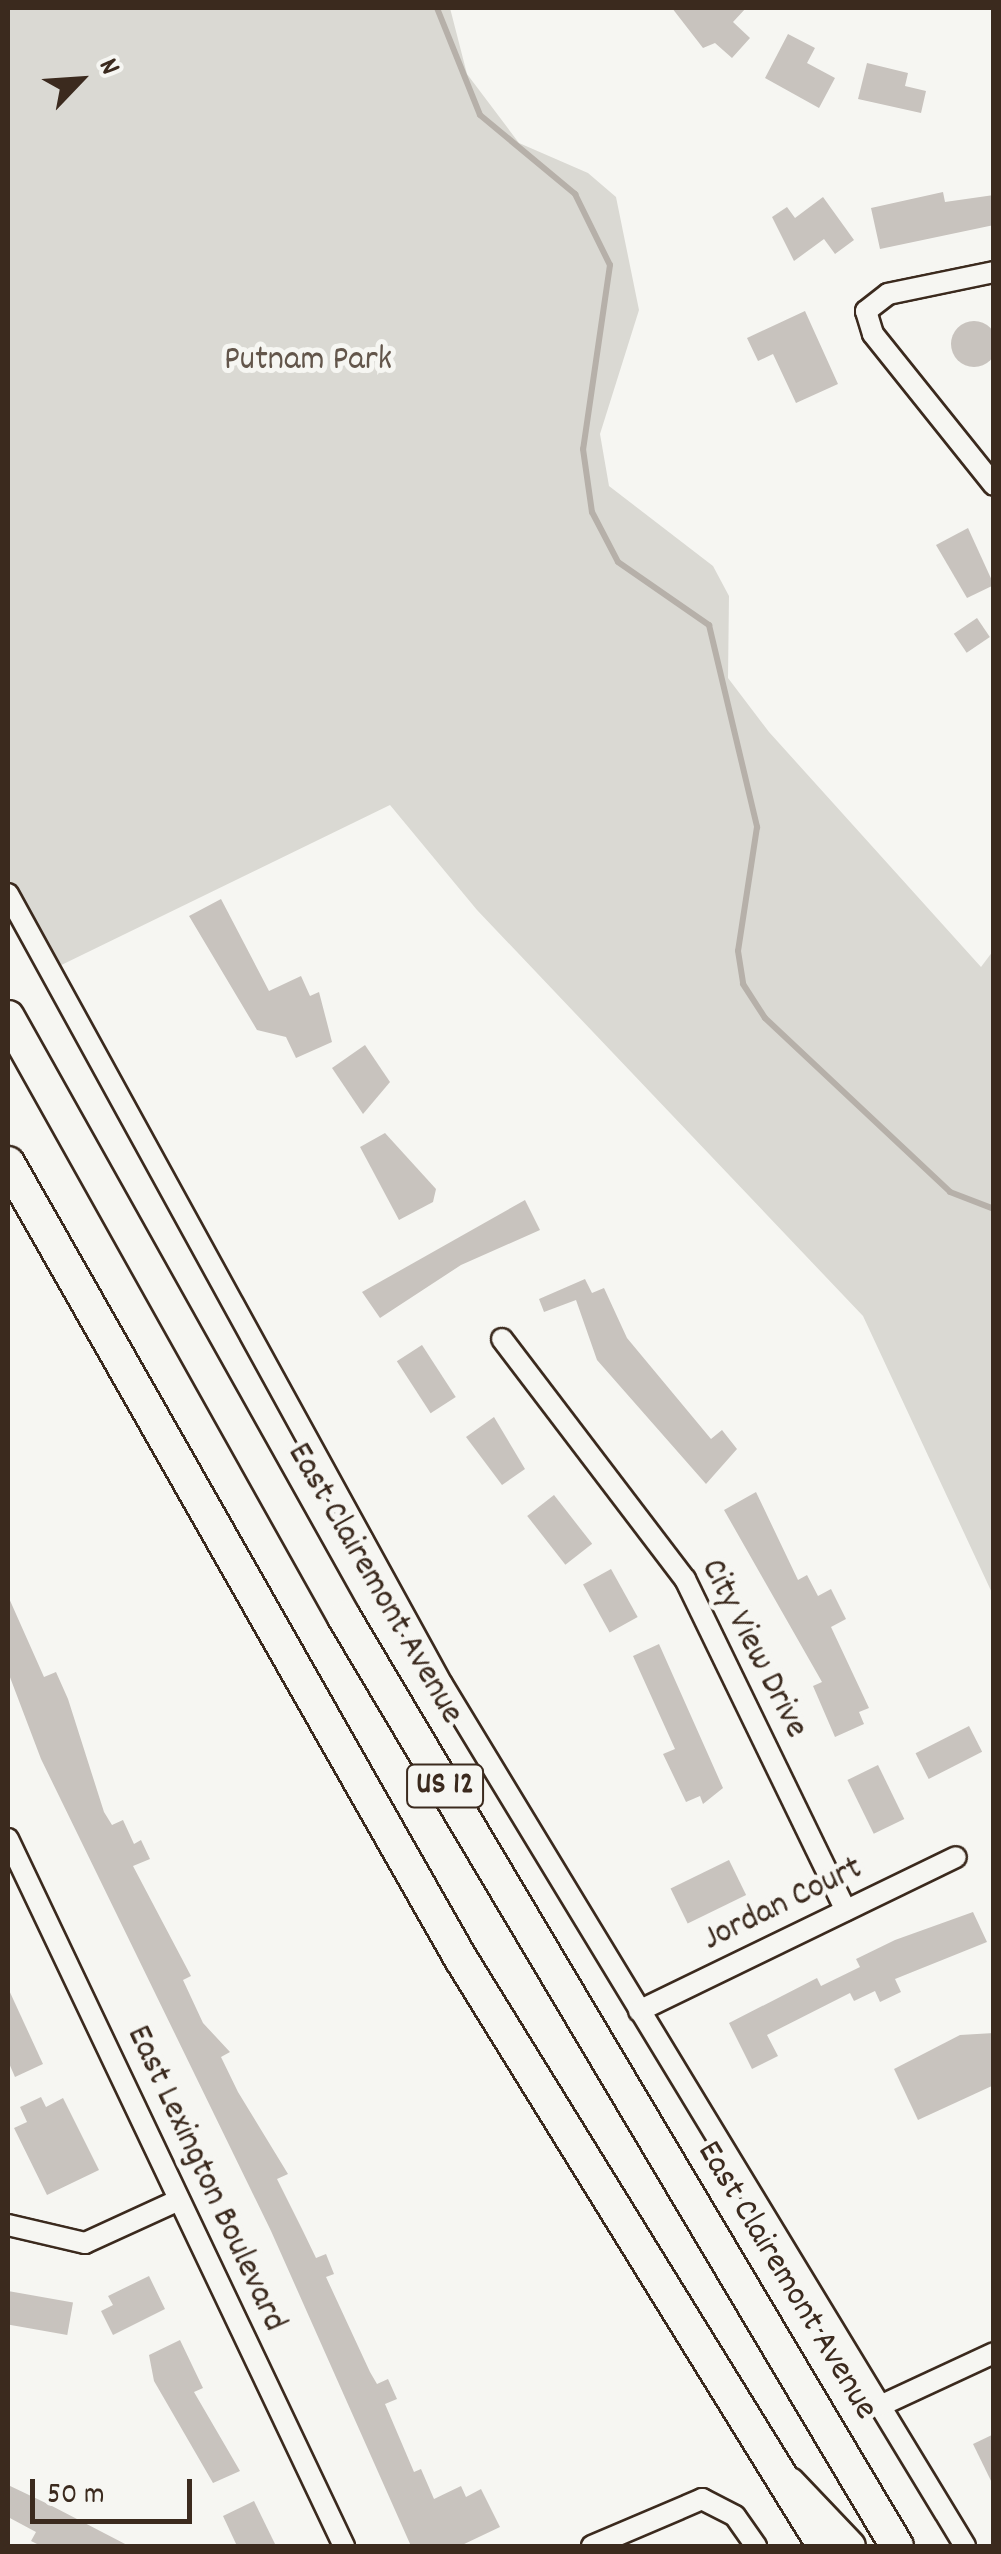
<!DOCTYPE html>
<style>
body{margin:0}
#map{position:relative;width:1001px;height:2554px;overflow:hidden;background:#f6f6f2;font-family:Dekko,sans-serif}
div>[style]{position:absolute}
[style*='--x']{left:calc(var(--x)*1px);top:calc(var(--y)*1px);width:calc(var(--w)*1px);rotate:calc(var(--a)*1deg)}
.green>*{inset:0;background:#dad9d3}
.stream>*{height:6px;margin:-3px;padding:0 3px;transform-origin:3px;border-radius:3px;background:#b6b0a9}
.building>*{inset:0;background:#c8c3be;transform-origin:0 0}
.round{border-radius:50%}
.roads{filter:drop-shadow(2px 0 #3b2a1e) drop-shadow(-2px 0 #3b2a1e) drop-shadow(0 2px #3b2a1e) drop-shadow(0 -2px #3b2a1e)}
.street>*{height:20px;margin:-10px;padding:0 10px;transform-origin:10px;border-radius:10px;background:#f6f6f2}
.secondary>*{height:28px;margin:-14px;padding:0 14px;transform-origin:14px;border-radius:14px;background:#f6f6f2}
.primary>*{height:32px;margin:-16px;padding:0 16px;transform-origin:16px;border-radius:16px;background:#f6f6f2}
span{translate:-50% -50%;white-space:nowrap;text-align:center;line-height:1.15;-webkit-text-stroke:10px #f6f6f2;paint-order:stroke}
.shield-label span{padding:2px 8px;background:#f6f6f2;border:2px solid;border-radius:8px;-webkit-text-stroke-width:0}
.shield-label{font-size:32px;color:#3b2a1e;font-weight:700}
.park-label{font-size:35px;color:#63564b}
.street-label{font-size:35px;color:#3b2a1e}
.frame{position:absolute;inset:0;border:10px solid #3b2a1e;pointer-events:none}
.north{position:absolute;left:30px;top:30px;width:100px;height:100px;-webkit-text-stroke:8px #f6f6f2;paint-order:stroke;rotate:65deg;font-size:28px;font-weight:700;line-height:40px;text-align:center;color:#3b2a1e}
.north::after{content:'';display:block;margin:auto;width:35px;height:45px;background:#3b2a1e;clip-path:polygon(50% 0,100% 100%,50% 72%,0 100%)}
.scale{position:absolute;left:30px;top:2479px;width:162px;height:45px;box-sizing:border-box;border:5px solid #3b2a1e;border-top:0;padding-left:12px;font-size:30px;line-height:35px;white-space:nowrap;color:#3b2a1e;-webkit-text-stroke:8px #f6f6f2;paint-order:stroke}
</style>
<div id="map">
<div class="green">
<i style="clip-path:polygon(8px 8px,450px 8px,467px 74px,519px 143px,588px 173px,616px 197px,639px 310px,600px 434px,609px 486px,713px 566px,729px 596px,728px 678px,769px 732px,981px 967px,993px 951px,993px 1595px,863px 1316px,477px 910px,390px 805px,49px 971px,8px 894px)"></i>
</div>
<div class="stream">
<i style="--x:437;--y:8;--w:115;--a:68.1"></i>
<i style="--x:480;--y:115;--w:124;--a:39.7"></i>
<i style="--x:575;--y:194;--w:79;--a:63.8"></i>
<i style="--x:610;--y:265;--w:186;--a:98.3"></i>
<i style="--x:583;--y:449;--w:64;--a:81.9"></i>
<i style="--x:592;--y:512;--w:56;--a:62.5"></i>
<i style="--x:618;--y:562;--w:111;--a:34.7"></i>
<i style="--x:709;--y:625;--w:208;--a:76.6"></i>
<i style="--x:757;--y:827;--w:125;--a:98.7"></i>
<i style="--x:738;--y:951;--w:33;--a:81"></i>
<i style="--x:743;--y:984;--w:40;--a:57.1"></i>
<i style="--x:765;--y:1018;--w:254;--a:43.2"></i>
<i style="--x:950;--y:1192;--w:47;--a:21.1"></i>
</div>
<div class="building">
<i style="clip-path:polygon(672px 8px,746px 8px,733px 22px,750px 38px,732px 58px,715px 43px,703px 48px)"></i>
<i style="clip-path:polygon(788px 34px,815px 48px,807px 63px,835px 78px,819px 108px,765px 78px)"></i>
<i style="clip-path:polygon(867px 63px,908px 73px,905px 86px,926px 91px,921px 113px,858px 99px)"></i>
<i style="clip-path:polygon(943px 192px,945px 202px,994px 195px,994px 225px,880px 249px,871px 208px)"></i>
<i style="clip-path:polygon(823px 197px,854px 240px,835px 254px,824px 239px,794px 261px,772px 217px,787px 207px,795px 218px)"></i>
<i style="clip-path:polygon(805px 311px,838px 384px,796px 403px,773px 354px,758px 361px,747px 338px)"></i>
<i class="round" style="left:951px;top:321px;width:46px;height:46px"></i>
<i style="clip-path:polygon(968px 528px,994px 585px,967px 598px,936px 545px)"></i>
<i style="left:977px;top:618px;width:23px;height:28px;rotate:56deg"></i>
<i style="clip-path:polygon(221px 899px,269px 991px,301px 976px,310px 996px,319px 992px,332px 1042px,296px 1058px,286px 1037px,257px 1030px,189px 916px)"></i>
<i style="clip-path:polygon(365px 1045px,390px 1082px,363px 1114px,332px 1068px)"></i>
<i style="clip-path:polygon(385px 1133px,436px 1189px,433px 1202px,399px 1220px,360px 1147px)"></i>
<i style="clip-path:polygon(525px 1200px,540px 1230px,461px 1265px,380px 1318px,362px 1292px)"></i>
<i style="clip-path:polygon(585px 1279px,592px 1293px,604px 1288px,627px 1338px,711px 1439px,722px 1430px,737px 1449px,706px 1484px,597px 1360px,576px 1300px,544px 1312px,539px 1299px)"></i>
<i style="left:422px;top:1345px;width:62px;height:30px;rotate:57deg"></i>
<i style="clip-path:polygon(494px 1417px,525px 1469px,502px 1485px,466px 1437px)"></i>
<i style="clip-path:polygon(756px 1492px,798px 1580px,807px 1575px,818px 1596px,831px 1589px,846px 1619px,831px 1627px,869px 1708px,859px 1712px,864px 1724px,835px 1737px,813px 1686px,822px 1682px,724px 1510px)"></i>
<i style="left:554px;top:1495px;width:62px;height:34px;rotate:52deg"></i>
<i style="left:611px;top:1569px;width:55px;height:32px;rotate:61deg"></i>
<i style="clip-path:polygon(8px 1596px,44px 1677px,56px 1672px,68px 1699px,104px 1812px,112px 1825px,123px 1820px,134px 1844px,141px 1840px,150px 1859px,133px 1866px,191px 1976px,183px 1980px,203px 2023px,230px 2052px,221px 2057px,238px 2092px,288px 2174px,277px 2179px,302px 2229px,316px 2258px,326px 2254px,334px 2274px,326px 2277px,370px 2372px,377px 2384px,388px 2379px,397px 2399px,385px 2404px,414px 2472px,421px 2469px,434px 2499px,461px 2486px,466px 2497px,481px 2489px,500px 2527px,460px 2546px,411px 2546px,271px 2231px,41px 1759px,8px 1672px)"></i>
<i style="clip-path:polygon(659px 1644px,723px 1788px,703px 1804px,700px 1796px,686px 1802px,663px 1754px,675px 1749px,633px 1656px)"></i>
<i style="left:969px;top:1726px;width:29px;height:60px;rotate:63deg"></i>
<i style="left:878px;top:1765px;width:60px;height:34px;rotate:64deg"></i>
<i style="left:729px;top:1860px;width:39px;height:65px;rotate:64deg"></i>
<i style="clip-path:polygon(973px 1912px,987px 1942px,895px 1979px,901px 1992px,880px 2002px,875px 1991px,854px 2001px,850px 1993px,767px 2035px,778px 2056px,752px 2069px,729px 2023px,817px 1978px,821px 1986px,860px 1967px,856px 1959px,895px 1940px)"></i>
<i style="clip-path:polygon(8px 1988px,43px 2064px,15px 2077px,8px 2061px)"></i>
<i style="clip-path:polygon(994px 2033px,994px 2085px,918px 2120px,894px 2069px,960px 2035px)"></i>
<i style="clip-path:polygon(41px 2097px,46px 2107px,63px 2098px,99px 2170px,47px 2195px,14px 2128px,27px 2122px,20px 2107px)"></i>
<i style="clip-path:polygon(149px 2276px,165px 2309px,113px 2335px,101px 2311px,113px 2305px,108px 2296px)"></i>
<i style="left:8px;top:2291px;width:66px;height:33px;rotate:10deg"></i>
<i style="clip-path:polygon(180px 2340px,203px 2388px,194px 2392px,240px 2471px,213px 2483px,154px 2381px,149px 2355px)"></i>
<i style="clip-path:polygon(994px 2434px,994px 2487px,973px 2444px)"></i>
<i style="clip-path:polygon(8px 2485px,50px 2505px,129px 2546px,41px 2546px,31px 2541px,36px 2532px,8px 2517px)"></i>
<i style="clip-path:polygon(254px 2501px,276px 2546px,237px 2546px,223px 2516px)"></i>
</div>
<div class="roads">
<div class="street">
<i style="--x:994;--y:272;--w:108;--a:168.3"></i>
<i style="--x:888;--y:294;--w:28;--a:142"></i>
<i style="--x:866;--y:311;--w:24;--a:73"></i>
<i style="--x:873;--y:334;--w:193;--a:51.3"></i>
<i style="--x:8;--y:894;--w:901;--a:61.22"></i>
<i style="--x:442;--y:1684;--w:1008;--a:58.75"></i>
<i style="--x:502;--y:1339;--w:302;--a:52.7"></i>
<i style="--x:685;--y:1579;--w:368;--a:64.1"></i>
<i style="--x:8;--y:1839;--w:783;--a:64.58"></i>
<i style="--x:639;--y:2011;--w:352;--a:-25.9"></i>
<i style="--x:8;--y:2225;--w:79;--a:13.2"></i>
<i style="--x:85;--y:2243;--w:103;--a:-24.6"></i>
<i style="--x:882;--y:2405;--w:123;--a:-24.9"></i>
<i style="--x:592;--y:2546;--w:120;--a:-23.1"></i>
<i style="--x:702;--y:2499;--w:37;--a:27"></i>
<i style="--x:735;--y:2516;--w:37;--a:55"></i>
</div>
<div class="secondary">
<i style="--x:790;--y:2482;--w:88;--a:46.4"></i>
</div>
<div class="primary">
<i style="--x:8;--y:1017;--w:688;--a:60.75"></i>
<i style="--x:344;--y:1617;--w:1081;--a:59.24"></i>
<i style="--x:8;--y:1163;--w:916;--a:60.36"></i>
<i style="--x:461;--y:1959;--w:690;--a:58.27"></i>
</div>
</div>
<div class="shield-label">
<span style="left:445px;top:1786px">US 12</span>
</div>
<div class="park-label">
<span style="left:308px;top:361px">Putnam Park</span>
</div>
<div class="street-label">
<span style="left:374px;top:1584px;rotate:60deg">East Clairemont Avenue</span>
<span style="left:753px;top:1649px;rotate:63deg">City View Drive</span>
<span style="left:783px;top:1905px;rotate:-26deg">Jordan Court</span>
<span style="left:205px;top:2179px;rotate:65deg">East Lexington Boulevard</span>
<span style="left:786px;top:2281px;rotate:59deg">East Clairemont Avenue</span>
</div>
<div class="frame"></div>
<div class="north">N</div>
<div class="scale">50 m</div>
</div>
